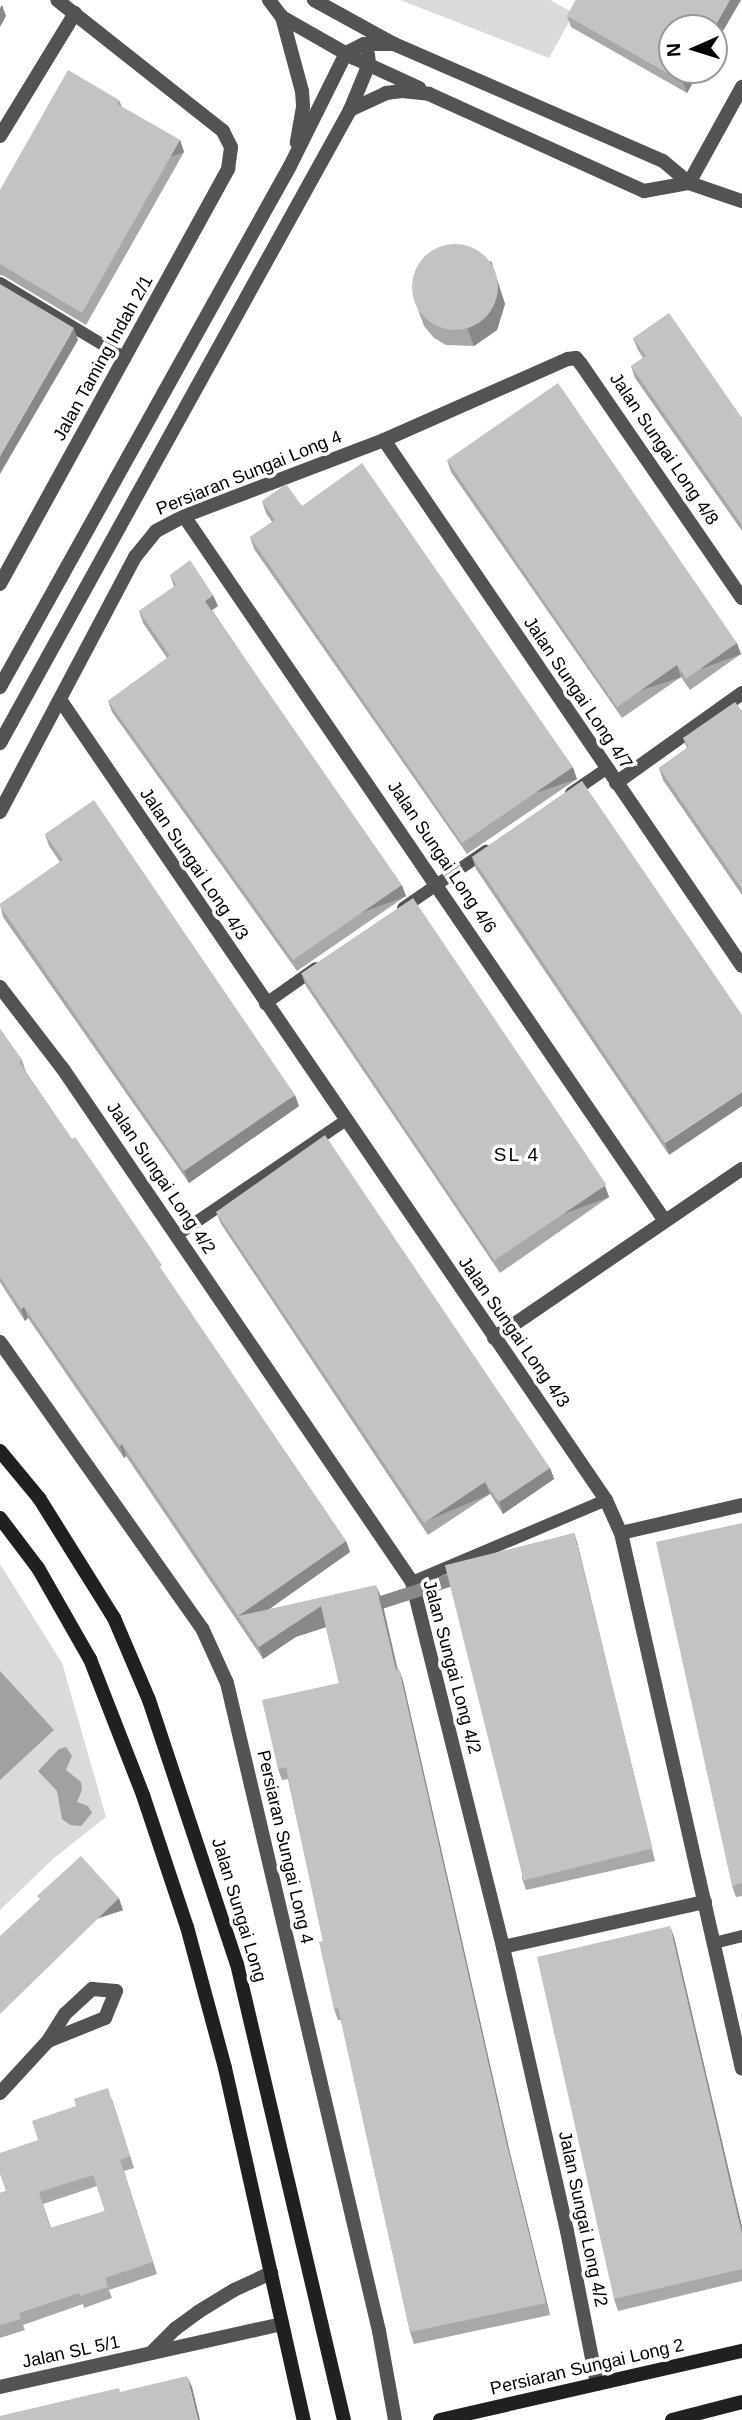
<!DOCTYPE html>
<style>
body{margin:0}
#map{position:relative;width:742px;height:2420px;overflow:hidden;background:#fff;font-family:Arial,sans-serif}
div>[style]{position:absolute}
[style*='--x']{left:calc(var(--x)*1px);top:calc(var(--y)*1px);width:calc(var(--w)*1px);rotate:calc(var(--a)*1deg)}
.green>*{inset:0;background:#dadada}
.water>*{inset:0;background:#a1a1a1}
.lane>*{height:12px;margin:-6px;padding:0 6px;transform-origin:6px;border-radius:6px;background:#535353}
.street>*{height:14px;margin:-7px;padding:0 7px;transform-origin:7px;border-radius:7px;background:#535353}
.secondary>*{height:14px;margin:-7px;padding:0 7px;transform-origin:7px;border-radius:7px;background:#202020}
.wall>*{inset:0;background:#a8a8a8}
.shaded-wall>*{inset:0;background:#888;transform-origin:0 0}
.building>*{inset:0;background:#c3c3c3;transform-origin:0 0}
.round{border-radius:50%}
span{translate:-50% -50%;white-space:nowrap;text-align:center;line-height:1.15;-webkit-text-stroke:7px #fff;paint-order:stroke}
.street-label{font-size:18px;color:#000}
.neighbourhood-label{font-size:19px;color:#000;letter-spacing:2px}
.north{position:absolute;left:658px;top:14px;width:70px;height:70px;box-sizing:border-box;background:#fff;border:2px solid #999;border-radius:50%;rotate:267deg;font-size:19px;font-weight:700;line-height:28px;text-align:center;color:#000}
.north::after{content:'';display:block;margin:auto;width:24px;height:32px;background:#000;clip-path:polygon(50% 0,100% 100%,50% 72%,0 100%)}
</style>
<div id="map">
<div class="green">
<i style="clip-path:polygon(400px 0,550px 0,574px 13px,549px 58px)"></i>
<i style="clip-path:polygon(0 1564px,62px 1663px,106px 1817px,54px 1858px,0 1910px)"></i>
</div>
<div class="water">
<i style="clip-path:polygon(0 1671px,54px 1730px,0 1780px)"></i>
<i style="clip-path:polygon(66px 1747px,72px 1756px,66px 1770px,81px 1782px,82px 1790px,77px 1802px,88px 1806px,92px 1813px,81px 1826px,70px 1825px,62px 1819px,57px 1791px,38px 1771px,59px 1749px)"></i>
</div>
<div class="lane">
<i style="--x:0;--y:283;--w:146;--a:31"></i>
<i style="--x:571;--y:793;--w:42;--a:-34.4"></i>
<i style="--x:403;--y:908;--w:101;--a:-34.5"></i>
<i style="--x:265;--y:1004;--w:62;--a:-35.2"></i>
<i style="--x:177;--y:1235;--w:203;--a:-34.2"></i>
<i style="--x:412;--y:1582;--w:211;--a:-22.9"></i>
<i style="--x:714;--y:1943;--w:29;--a:-14"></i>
</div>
<div class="street">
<i style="--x:269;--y:0;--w:21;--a:53"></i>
<i style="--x:282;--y:17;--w:83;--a:29.7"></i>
<i style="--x:354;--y:58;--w:72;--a:24.8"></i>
<i style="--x:314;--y:0;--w:91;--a:28.8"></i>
<i style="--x:394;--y:44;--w:293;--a:23.5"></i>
<i style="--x:663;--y:161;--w:34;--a:40"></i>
<i style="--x:689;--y:183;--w:56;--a:18.8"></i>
<i style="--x:282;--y:17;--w:77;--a:74.9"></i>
<i style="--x:302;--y:91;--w:16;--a:86"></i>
<i style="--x:303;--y:107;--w:36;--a:100"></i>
<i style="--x:350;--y:110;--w:50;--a:-67.6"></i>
<i style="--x:369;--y:64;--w:9;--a:-96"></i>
<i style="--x:0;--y:136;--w:144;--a:-58.6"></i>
<i style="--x:689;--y:183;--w:110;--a:-61.1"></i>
<i style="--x:384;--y:440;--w:636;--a:55.76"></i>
<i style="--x:184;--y:516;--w:853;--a:55.7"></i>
<i style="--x:0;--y:584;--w:474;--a:-61.2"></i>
<i style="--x:228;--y:169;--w:22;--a:-82"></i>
<i style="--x:231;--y:147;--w:18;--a:-117"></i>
<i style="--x:223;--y:131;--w:211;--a:-141.7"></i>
<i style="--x:0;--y:687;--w:596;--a:-60.9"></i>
<i style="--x:290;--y:166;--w:126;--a:-63.6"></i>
<i style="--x:346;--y:53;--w:20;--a:-27"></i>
<i style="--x:364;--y:44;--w:30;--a:0"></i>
<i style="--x:61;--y:701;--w:967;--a:55.7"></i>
<i style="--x:606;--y:1500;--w:36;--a:66"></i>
<i style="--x:621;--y:1533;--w:549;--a:77.28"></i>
<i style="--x:0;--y:743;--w:723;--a:-61.06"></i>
<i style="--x:350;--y:110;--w:40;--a:-25"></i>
<i style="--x:386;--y:93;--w:16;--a:-7"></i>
<i style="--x:402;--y:91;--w:27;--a:6"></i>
<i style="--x:429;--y:94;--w:236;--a:24.3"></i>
<i style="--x:644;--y:191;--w:46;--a:-10.1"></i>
<i style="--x:616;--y:783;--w:155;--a:-35.5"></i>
<i style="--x:0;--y:812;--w:289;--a:-62.1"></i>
<i style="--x:135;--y:557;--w:33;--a:-51"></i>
<i style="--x:156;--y:531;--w:32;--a:-28"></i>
<i style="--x:184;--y:516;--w:214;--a:-20.8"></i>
<i style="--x:384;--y:440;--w:201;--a:-23.8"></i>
<i style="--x:568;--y:359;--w:8;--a:-7"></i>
<i style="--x:576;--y:358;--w:8;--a:50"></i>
<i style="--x:581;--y:364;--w:284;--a:55.5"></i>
<i style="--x:0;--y:987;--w:103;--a:52.5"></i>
<i style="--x:63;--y:1069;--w:620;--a:55.77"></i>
<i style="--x:412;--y:1582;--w:376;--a:76"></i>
<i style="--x:503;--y:1947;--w:291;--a:77.3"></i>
<i style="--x:567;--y:2231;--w:156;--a:78.9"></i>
<i style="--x:494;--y:1338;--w:300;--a:-34.3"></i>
<i style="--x:0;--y:1342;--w:350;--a:54.8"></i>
<i style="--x:202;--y:1628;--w:60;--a:65.6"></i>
<i style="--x:227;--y:1683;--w:666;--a:76.8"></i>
<i style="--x:379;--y:2331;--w:90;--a:79.8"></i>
<i style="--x:621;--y:1533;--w:124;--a:-13"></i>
<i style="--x:503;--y:1947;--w:207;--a:-12.6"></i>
<i style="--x:0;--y:2093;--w:71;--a:-47.3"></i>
<i style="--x:48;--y:2041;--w:32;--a:-58"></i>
<i style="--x:65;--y:2014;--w:37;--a:-43"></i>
<i style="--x:92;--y:1989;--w:24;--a:5"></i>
<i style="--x:116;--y:1991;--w:29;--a:112"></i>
<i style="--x:105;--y:2018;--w:61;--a:158"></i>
<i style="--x:151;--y:2353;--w:34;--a:-45"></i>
<i style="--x:175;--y:2329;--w:29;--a:-36"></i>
<i style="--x:198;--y:2312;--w:42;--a:-31.4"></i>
<i style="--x:234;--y:2290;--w:41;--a:-24.7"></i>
<i style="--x:0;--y:2387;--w:289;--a:-12.6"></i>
</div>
<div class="secondary">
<i style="--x:0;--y:1451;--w:61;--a:50.3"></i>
<i style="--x:39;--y:1498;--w:142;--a:58"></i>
<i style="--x:114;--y:1618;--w:89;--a:66.9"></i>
<i style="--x:149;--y:1700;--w:278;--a:71.6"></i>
<i style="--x:237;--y:1964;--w:468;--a:76.8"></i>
<i style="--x:0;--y:1518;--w:63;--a:52.8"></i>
<i style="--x:38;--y:1568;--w:105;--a:60.3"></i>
<i style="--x:90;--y:1659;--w:146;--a:68.7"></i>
<i style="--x:143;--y:1795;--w:139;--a:71.6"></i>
<i style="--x:187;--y:1927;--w:146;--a:74.9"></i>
<i style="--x:225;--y:2068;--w:361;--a:77.4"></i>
<i style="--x:440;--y:2420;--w:310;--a:-12.9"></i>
<i style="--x:672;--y:2420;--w:72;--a:-14.4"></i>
</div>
<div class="wall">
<i style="clip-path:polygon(576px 0,741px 0,714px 46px,714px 28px,700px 70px,687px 93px,571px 27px,567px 16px)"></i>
<i style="clip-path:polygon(119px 100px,122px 107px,180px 140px,184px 152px,86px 325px,4px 276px,0 275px,0 190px)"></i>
<i style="clip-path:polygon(491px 261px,505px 304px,497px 330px,474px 346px,446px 345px,434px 338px,424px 326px,413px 296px)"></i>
<i style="clip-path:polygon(633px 338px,742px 418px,742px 531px,635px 378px,631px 366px,643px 358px,638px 350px)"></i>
<i style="clip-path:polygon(447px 460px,741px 654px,690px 690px,681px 677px,622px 718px,451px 472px)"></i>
<i style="clip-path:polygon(262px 501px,302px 506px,577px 779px,467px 854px,254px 549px,250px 537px,272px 522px,266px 513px)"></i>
<i style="clip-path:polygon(170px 575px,218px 606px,212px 610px,406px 896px,297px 971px,112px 712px,108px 701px,167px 658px,143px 623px,139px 611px,174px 587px)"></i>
<i style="clip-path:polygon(742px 711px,742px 895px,663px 780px,659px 768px,687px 748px,683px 738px)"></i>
<i style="clip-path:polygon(582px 781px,669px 1155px,476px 869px,472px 857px)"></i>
<i style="clip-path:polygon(45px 834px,299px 1106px,189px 1183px,3px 917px,0 904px,60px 862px,49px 846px)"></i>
<i style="clip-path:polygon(302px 975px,605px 1186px,609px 1197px,500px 1273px,306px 986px)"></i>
<i style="clip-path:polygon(0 1029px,22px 1060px,26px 1072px,346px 1541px,350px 1552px,268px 1610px,381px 1597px,398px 1670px,403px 1681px,510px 2153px,550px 2315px,414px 2344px,410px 2332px,341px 2020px,338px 2020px,334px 2009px,323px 1941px,288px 1779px,282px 1780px,278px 1769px,339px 1683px,324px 1618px,263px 1659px,126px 1456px,124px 1458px,28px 1318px,25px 1321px,0 1282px)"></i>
<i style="clip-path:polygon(216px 1212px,550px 1468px,554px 1479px,503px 1514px,490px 1494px,428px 1535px,221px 1224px)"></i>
<i style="clip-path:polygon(742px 1523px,742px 1896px,736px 1897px,732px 1886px)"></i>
<i style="clip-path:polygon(578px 1545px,655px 1861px,526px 1890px,522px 1878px)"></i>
<i style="clip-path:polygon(674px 1937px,742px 2227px,742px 2281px,618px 2311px,614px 2299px)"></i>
<i style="clip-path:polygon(evenodd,112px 2099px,134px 2168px,124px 2171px,157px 2274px,109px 2290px,112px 2298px,84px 2308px,83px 2304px,23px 2325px,25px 2330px,0 2338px,0 2193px,6px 2191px,38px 2140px,112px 2099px,97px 2186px,105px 2211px,51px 2228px,43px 2204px,97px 2186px)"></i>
</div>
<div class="shaded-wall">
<i style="clip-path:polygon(730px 0,741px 0,714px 46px,714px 28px)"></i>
<i style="clip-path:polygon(2px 5px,6px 16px,0 27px,0 8px)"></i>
<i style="clip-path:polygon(689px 70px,700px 70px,687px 93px,683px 82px)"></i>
<i style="left:180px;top:140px;width:13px;height:199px;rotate:72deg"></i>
<i style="clip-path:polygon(491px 261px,505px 304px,497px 330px,474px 346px,468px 330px)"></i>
<i style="clip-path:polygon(74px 328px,78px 340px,0 474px,0 456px)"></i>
<i style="clip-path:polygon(213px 595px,218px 606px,209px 612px,205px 601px)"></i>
<i style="left:737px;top:643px;width:12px;height:62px;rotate:70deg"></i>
<i style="left:677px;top:665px;width:13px;height:73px;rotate:72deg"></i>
<i style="left:573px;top:767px;width:13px;height:135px;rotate:72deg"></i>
<i style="left:402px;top:885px;width:12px;height:132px;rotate:70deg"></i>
<i style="clip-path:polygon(742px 1092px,742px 1106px,669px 1155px,665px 1143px)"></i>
<i style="clip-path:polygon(295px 1095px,299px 1106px,189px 1183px,184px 1171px)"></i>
<i style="left:605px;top:1186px;width:12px;height:132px;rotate:70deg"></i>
<i style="clip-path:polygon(24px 1307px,28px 1318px,25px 1321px,21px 1309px)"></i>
<i style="clip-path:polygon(122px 1444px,126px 1456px,124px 1458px,120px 1446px)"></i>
<i style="clip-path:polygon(550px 1468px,554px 1479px,503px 1514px,499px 1502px)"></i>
<i style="left:485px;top:1482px;width:13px;height:73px;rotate:67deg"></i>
<i style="left:574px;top:1533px;width:13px;height:325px;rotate:72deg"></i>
<i style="clip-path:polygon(346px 1541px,350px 1552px,245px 1626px,238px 1616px,242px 1627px,238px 1616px)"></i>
<i style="clip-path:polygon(376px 1585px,381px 1597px,400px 1682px,396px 1670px)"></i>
<i style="clip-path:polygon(321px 1606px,325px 1617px,263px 1659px,259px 1647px)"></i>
<i style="clip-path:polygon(399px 1669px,403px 1681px,510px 2153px,550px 2315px,546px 2303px,506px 2141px)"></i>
<i style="left:119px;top:1898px;width:13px;height:166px;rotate:72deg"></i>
<i style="clip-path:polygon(670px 1926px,674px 1937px,742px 2227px,742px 2234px)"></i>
<i style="clip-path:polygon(187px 2376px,192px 2387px,200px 2420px,198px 2420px)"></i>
</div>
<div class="building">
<i style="clip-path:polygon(576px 0,730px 0,714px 28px,672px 28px,672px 70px,689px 70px,683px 82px,567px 16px)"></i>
<i style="clip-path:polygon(68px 70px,119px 100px,117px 104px,180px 140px,82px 313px,0 264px,0 190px)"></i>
<i class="round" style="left:412px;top:244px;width:86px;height:86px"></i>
<i style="clip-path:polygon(0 284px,74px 328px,0 456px)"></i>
<i style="clip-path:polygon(669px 313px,742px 418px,742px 525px,631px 366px,646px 356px,633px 338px)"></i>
<i style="clip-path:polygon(558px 383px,737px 643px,686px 679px,677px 665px,617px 707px,447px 460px)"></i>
<i style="clip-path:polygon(362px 463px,573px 767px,462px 843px,250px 537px,275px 520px,262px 501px,286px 484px,302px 506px)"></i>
<i style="clip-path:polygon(190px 560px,213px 595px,205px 601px,402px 885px,293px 960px,108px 701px,170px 656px,139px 611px,176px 585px,170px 575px)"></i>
<i style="clip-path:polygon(735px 702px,742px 711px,742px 889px,659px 768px,689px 747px,683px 738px)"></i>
<i style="clip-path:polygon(582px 781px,742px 1015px,742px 1092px,665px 1143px,472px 857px)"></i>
<i style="clip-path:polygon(94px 800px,295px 1095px,184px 1171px,0 906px,0 904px,63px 860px,45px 834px)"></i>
<i style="left:413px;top:898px;width:346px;height:135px;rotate:56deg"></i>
<i style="clip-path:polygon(0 1029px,22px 1060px,19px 1062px,72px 1139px,75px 1137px,96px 1167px,162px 1265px,160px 1267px,346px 1541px,238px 1616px,122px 1444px,120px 1446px,24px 1307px,21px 1309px,0 1277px)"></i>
<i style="clip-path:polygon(325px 1135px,550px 1468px,499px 1502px,485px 1482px,424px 1523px,216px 1212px)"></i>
<i style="clip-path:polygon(742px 1523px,742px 1883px,732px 1886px,656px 1542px)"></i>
<i style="left:574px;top:1533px;width:325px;height:133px;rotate:76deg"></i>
<i style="clip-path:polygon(376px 1585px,396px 1670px,399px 1669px,506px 2141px,546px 2303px,410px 2332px,338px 2008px,334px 2009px,319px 1942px,323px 1941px,286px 1767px,278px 1769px,262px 1700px,339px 1683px,321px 1606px,259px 1647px,238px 1616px)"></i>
<i style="clip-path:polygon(81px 1856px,119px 1898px,0 2014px,0 1936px,40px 1899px,37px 1896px)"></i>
<i style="clip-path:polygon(670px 1926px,742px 2234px,742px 2269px,614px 2299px,537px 1957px)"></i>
<i style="clip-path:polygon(evenodd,108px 2088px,130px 2156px,120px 2160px,153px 2262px,105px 2278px,108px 2287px,80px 2296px,79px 2293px,19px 2313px,21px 2319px,0 2325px,0 2193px,6px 2191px,0 2174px,0 2153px,38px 2140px,32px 2121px,76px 2106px,74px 2099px,108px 2088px,93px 2175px,105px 2211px,50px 2228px,39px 2192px,93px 2175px)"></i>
<i style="clip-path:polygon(187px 2376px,198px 2420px,0 2420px,0 2416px,119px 2388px,120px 2392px)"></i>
</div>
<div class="street-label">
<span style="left:103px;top:358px;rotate:-61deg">Jalan Taming Indah 2/1</span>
<span style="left:664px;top:449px;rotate:56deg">Jalan Sungai Long 4/8</span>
<span style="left:249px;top:473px;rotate:-22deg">Persiaran Sungai Long 4</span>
<span style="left:578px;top:693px;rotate:56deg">Jalan Sungai Long 4/7</span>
<span style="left:442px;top:857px;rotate:56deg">Jalan Sungai Long 4/6</span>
<span style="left:194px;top:864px;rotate:56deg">Jalan Sungai Long 4/3</span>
<span style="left:161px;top:1178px;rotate:56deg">Jalan Sungai Long 4/2</span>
<span style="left:514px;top:1332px;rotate:55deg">Jalan Sungai Long 4/3</span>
<span style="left:452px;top:1667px;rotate:75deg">Jalan Sungai Long 4/2</span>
<span style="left:285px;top:1847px;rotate:77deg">Persiaran Sungai Long 4</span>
<span style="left:239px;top:1910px;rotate:73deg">Jalan Sungai Long</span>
<span style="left:583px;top:2219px;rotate:78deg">Jalan Sungai Long 4/2</span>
<span style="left:71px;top:2352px;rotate:-12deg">Jalan SL 5/1</span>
<span style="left:587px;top:2367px;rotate:-13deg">Persiaran Sungai Long 2</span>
</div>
<div class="neighbourhood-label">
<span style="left:517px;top:1155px">SL 4</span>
</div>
<div class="north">N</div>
</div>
